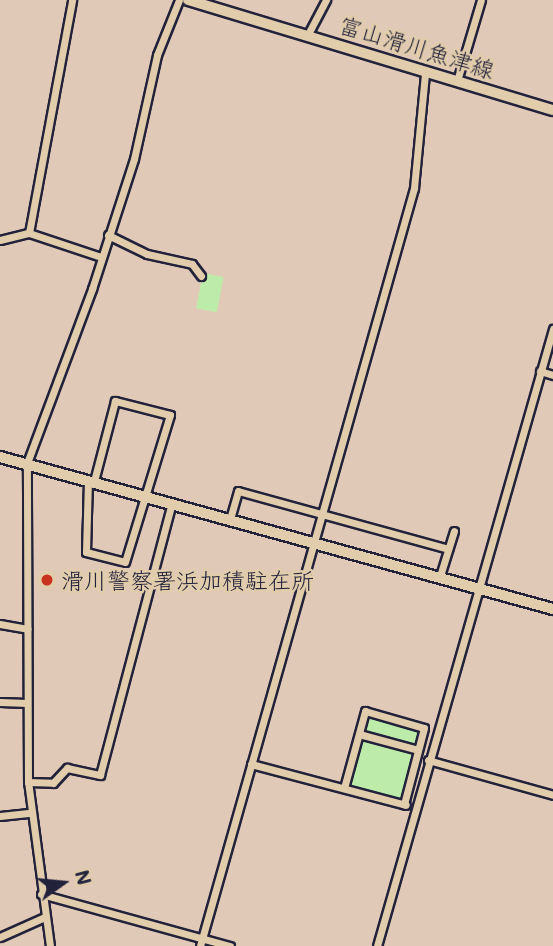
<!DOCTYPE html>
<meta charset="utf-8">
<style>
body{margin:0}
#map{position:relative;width:553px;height:946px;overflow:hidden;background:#e1c9b7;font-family:Mali,"Klee One",sans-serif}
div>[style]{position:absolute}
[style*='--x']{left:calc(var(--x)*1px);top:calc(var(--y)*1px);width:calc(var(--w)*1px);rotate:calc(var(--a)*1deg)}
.green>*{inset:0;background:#bdecaa;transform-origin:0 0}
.roads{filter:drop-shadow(2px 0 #22223b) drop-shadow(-2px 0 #22223b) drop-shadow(0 2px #22223b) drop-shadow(0 -2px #22223b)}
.street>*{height:7px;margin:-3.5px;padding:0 3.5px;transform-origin:3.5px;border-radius:3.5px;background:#e1ccab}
.secondary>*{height:10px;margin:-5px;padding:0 5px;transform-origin:5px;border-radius:5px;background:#e1ccab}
.dots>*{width:19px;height:19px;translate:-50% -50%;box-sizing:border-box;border:4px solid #e1ccab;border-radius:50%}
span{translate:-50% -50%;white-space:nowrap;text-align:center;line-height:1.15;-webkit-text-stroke:5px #e1ccab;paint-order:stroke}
.street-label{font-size:23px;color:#22223b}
.poi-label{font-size:23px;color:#22223b}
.left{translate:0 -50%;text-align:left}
.north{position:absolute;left:28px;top:848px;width:70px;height:70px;-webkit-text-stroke:5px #e1ccab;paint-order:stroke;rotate:75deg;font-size:19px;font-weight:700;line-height:28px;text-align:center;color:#22223b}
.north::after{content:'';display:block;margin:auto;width:24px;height:32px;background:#22223b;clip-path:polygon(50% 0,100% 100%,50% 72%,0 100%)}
</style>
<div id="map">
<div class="green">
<i style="left:203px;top:273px;width:21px;height:36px;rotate:11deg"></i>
<i style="left:362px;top:708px;width:66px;height:79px;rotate:16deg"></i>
</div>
<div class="roads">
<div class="street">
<i style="--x:307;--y:36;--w:41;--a:-62.2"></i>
<i style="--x:457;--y:81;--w:84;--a:-73.5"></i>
<i style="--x:29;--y:233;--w:237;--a:-79.5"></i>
<i style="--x:108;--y:235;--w:43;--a:26"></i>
<i style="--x:147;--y:254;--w:46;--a:12.5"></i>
<i style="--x:192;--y:264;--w:15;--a:53"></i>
<i style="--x:0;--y:240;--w:30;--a:-14"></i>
<i style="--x:29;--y:233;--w:76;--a:18.4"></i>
<i style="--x:540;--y:371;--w:14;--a:17"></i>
<i style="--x:88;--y:480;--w:72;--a:91.6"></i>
<i style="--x:86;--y:552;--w:40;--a:14.4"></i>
<i style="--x:125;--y:562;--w:154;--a:-73"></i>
<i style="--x:170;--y:415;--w:57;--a:-165.7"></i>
<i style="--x:115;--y:401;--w:83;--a:104.7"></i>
<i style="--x:230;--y:519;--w:29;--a:-74"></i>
<i style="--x:238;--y:491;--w:218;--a:15.4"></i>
<i style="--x:440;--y:576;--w:47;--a:-72.7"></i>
<i style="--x:0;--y:624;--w:28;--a:10"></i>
<i style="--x:0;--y:702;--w:27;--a:2"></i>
<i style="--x:359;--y:734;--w:61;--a:15.2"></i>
<i style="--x:428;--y:760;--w:130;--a:15.6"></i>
<i style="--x:251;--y:764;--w:160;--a:14.8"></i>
<i style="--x:28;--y:782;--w:25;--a:2"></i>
<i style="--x:53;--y:783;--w:21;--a:-47"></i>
<i style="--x:67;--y:768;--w:34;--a:12"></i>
<i style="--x:100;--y:775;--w:281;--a:-75.2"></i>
<i style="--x:344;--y:788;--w:80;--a:-74.7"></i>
<i style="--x:365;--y:711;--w:61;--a:16.1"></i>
<i style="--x:424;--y:728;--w:79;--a:104.7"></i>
<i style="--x:0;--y:816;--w:31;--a:-6"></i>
<i style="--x:41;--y:894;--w:196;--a:15.4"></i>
<i style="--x:0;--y:937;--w:49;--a:-24"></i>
<i style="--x:50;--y:946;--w:165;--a:-97.6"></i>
<i style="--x:28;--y:782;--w:319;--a:-90.2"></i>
<i style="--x:27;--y:463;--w:186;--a:-69.5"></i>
<i style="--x:92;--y:289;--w:137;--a:-72.1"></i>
<i style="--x:134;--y:159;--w:107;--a:-77.5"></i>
<i style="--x:157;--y:55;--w:59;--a:-68.2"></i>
<i style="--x:200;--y:946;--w:788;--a:-74.23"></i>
<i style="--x:414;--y:188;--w:116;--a:-84.5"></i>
<i style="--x:377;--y:946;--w:642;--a:-74.08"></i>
</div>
<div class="secondary">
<i style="--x:188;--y:0;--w:381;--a:16.8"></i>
<i style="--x:0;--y:457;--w:574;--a:15.37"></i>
</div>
</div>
<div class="dots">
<i style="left:47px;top:580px;background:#c8321e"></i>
</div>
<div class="street-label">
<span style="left:417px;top:47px;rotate:17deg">富山滑川魚津線</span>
</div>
<div class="poi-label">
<span class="left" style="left:61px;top:580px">滑川警察署浜加積駐在所</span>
</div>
<div class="north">N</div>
</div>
